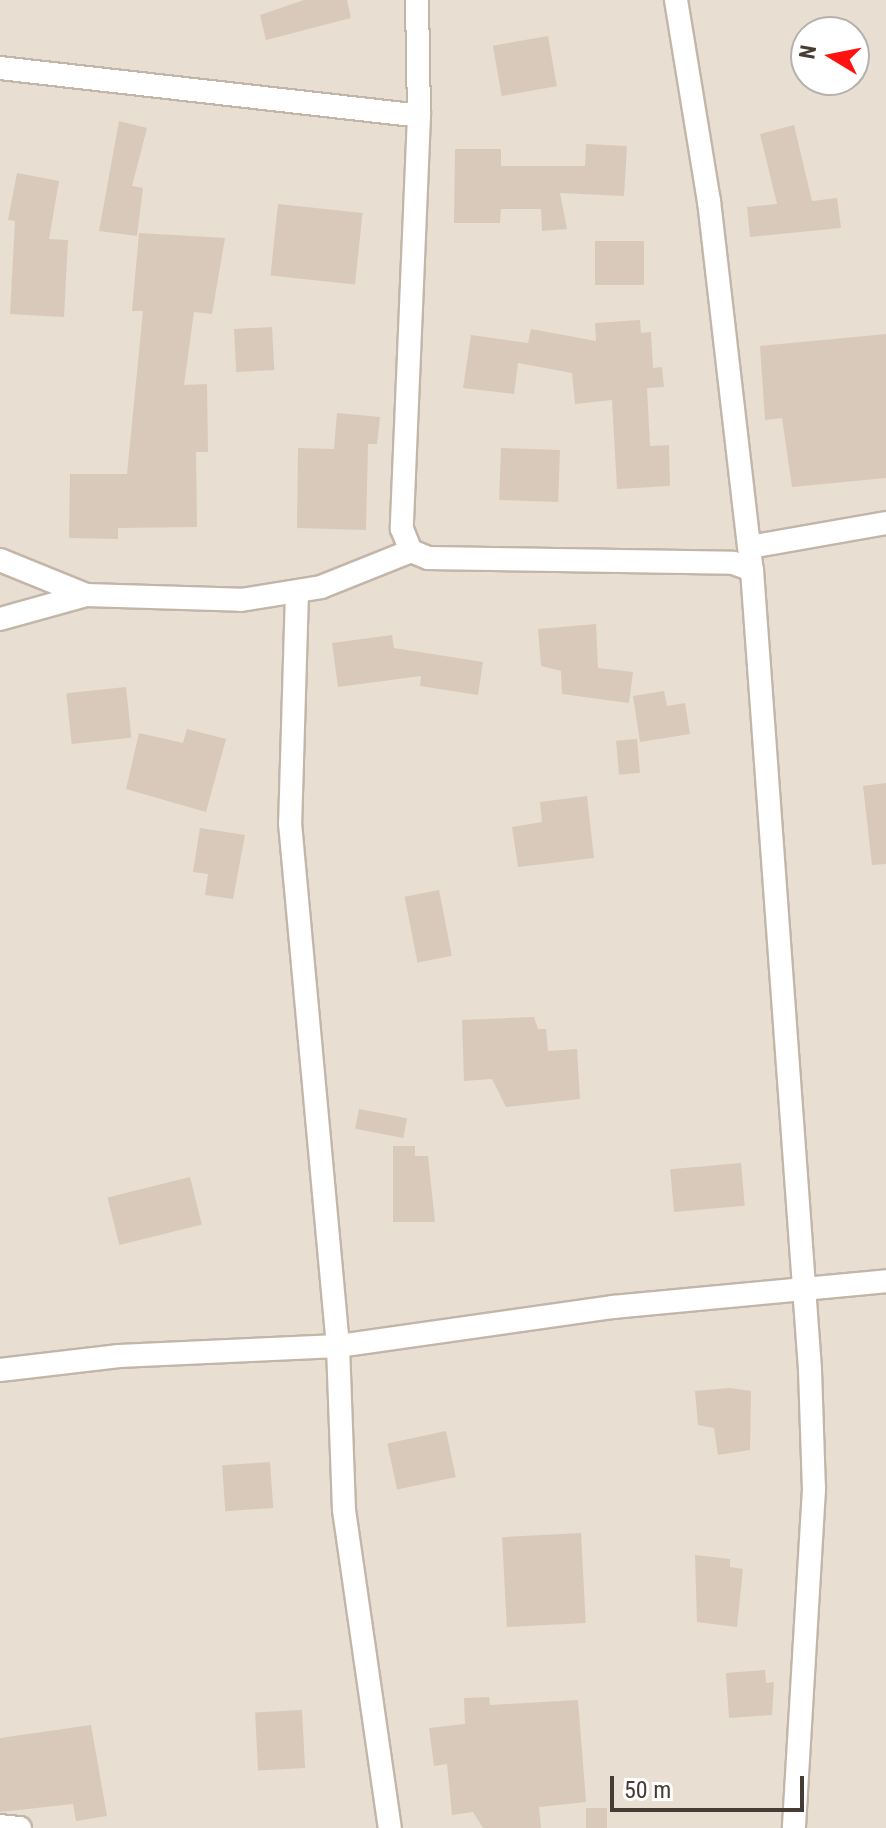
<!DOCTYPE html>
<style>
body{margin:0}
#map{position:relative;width:886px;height:1828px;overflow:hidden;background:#f4ede4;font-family:"Roboto Condensed",sans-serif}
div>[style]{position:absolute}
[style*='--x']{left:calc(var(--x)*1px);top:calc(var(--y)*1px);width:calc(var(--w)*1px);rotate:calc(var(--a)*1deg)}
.residential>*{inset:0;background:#e8ded1}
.building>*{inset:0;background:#d9c9bb;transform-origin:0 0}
.roads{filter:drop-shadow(2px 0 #c3b6a9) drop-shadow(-2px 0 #c3b6a9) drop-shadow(0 2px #c3b6a9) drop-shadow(0 -2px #c3b6a9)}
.street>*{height:22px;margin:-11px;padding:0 11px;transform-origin:11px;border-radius:11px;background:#fff}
span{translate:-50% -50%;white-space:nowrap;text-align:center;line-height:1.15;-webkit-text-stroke:8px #fff;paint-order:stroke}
.north{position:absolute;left:790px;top:16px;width:80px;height:80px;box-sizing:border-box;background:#fff;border:2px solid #b5b1ad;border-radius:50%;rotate:280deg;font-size:22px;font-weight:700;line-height:32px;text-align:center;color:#463c33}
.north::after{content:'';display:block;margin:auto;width:28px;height:36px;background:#ff120f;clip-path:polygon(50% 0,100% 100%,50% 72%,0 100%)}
.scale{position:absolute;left:610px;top:1776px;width:194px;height:36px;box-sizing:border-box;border:4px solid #463c33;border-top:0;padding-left:10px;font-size:24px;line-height:28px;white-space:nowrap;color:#463c33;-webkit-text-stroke:6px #fff;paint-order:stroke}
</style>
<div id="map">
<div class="residential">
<i style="clip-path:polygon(evenodd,0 0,886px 0,886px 1828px,0 1828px,0 0,806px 32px,854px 32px,854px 80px,806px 80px,806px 32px)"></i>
</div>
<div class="building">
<i style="clip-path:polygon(304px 0,347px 0,351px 18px,266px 40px,260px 15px)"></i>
<i style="left:548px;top:36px;width:51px;height:56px;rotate:80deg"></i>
<i style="clip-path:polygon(119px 121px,147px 128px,132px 186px,143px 188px,137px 236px,99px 231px)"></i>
<i style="clip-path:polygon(794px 125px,812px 201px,837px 198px,841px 228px,750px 237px,747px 207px,777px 204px,760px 134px)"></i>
<i style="clip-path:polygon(586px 144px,627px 146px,624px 196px,560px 193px,567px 229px,542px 231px,541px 209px,501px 209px,500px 223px,454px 223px,455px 149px,501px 149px,501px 166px,585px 166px)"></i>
<i style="clip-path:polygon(17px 173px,59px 181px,49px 239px,68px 240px,64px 317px,10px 314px,15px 221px,8px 220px)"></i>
<i style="left:278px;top:204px;width:85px;height:72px;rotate:6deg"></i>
<i style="clip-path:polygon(139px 233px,225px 238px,212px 314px,194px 312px,184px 385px,207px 384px,208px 452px,196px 452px,197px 527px,118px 528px,118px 539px,69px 538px,70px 474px,127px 474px,143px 311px,132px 311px)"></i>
<i style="left:595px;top:241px;width:49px;height:44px"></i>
<i style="clip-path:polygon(640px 320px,641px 333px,651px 332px,653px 368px,662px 367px,664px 387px,647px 388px,650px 446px,669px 445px,670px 486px,617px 489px,612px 400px,575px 404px,572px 373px,518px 363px,514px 394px,463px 388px,471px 335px,528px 343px,531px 329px,596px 341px,595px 323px)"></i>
<i style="left:272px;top:327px;width:43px;height:38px;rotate:87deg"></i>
<i style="clip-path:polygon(886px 334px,886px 478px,792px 487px,782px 418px,765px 420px,760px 346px)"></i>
<i style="clip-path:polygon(337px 413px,380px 417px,377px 444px,368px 444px,366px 530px,297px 528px,298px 448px,334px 449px)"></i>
<i style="left:501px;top:448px;width:59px;height:52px;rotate:2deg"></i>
<i style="clip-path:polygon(596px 624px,598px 668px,633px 672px,629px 703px,562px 694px,561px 671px,541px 666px,538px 629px)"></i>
<i style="clip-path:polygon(392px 635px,394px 648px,483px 662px,478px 695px,420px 686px,421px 676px,338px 687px,332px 643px)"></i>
<i style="left:126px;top:687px;width:51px;height:60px;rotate:84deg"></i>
<i style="clip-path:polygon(664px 691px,667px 706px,685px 703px,690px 734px,640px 742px,633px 696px)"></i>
<i style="clip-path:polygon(187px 729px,226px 739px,206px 812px,126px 789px,139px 733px,183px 743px)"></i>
<i style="left:637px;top:739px;width:34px;height:21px;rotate:85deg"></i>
<i style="clip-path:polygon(886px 783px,886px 864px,872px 865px,863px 786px)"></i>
<i style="clip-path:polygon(587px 796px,594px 858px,518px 867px,512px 827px,542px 822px,540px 802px)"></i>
<i style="clip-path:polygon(200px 828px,245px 835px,233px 899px,205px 895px,208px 874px,193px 872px)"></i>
<i style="left:439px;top:890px;width:67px;height:35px;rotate:79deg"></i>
<i style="clip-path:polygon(534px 1017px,538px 1029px,546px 1029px,548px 1051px,577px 1049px,580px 1099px,506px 1107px,492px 1079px,464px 1081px,462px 1020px)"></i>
<i style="left:359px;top:1109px;width:49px;height:20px;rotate:11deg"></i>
<i style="clip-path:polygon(393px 1146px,415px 1146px,415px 1156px,428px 1156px,435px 1222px,393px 1222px)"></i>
<i style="left:741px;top:1163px;width:43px;height:71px;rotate:85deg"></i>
<i style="left:190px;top:1177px;width:49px;height:85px;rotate:76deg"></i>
<i style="clip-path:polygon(730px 1388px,751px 1391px,750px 1450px,718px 1455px,714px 1428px,698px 1425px,695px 1391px)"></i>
<i style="left:446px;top:1431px;width:47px;height:60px;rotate:78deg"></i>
<i style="left:270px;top:1462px;width:46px;height:48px;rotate:86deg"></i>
<i style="left:581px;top:1533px;width:90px;height:79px;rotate:87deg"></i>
<i style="clip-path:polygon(695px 1555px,730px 1559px,730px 1567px,743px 1569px,737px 1627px,697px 1622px)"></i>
<i style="clip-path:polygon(765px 1670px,766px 1683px,774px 1682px,772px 1715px,729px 1718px,726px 1673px)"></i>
<i style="clip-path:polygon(489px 1697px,490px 1705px,578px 1700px,586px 1802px,539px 1807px,541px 1828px,483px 1828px,473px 1812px,452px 1815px,447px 1764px,434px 1766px,429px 1728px,465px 1724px,464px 1698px)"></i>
<i style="left:302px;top:1710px;width:58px;height:47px;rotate:87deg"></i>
<i style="clip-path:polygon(91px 1725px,107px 1816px,76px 1821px,73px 1804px,0 1812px,0 1738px)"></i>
<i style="left:586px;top:1808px;width:21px;height:20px"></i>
</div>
<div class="roads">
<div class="street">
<i style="--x:417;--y:0;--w:116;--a:89"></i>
<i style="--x:676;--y:0;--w:204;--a:80.7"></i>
<i style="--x:709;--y:201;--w:371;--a:83.4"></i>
<i style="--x:0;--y:68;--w:422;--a:6.5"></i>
<i style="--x:419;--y:116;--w:413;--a:92.4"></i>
<i style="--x:402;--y:529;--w:24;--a:68"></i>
<i style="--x:411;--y:551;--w:18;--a:22"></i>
<i style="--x:428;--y:558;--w:305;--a:0.9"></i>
<i style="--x:733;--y:563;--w:20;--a:20"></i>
<i style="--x:752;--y:570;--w:802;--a:85.85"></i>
<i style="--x:810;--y:1370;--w:119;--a:88.1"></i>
<i style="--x:814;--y:1489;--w:340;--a:93.4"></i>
<i style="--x:750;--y:547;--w:138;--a:-10"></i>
<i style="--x:0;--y:560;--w:93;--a:22.1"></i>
<i style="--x:86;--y:595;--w:155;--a:1.8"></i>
<i style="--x:241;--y:600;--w:81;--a:-9.2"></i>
<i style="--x:321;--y:587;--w:97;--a:-21.8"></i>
<i style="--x:297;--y:592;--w:231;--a:91.7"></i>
<i style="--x:290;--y:823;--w:525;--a:84.76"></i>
<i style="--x:338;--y:1346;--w:164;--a:87.9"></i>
<i style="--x:344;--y:1510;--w:321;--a:81.8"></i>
<i style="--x:0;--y:619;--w:89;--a:-15.6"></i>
<i style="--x:0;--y:1370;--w:120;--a:-6.7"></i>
<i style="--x:119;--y:1356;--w:219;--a:-2.6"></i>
<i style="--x:338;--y:1346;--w:278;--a:-8.1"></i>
<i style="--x:613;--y:1307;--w:274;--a:-5.4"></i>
<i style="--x:0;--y:1826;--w:20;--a:6"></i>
</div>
</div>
<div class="north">N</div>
<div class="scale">50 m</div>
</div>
